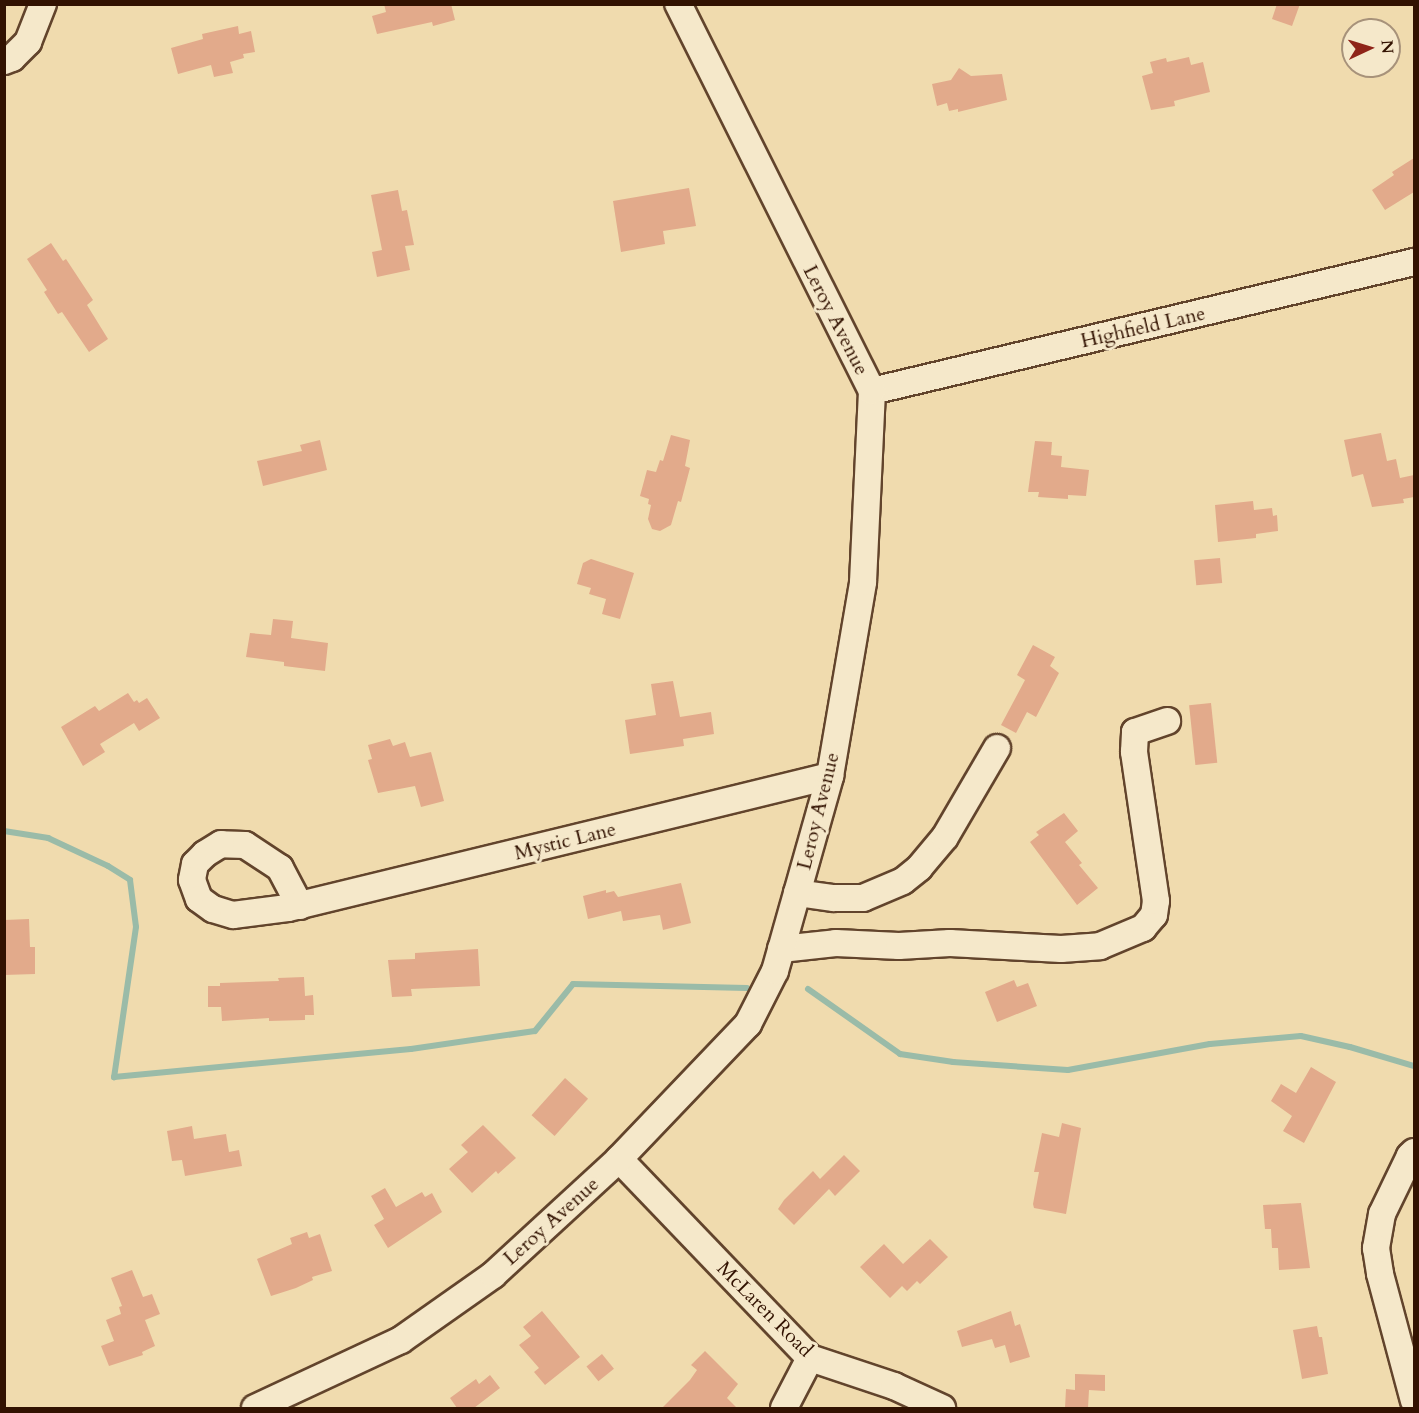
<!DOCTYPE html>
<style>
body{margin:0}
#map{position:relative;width:1419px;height:1413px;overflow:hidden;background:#f0dbae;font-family:Cardo,serif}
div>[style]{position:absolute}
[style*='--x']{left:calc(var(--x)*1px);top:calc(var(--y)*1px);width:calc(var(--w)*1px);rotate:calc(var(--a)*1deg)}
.stream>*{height:6px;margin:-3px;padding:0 3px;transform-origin:3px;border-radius:3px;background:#9abba8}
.building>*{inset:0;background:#e2aa8b;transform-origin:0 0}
.roads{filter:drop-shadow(2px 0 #62442c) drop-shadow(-2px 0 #62442c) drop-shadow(0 2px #62442c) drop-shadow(0 -2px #62442c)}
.minor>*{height:26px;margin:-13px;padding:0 13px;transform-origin:13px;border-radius:13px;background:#f5e8ca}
span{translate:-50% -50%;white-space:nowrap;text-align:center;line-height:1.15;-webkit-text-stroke:6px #f5e8ca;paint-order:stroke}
.street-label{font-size:20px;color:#321201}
.frame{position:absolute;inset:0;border:6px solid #321201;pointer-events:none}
.north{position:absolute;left:1341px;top:18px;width:60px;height:60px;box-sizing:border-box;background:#f5e8ca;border:2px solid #a7927a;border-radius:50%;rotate:86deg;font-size:16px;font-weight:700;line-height:24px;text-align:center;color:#321201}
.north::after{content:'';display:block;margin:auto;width:21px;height:27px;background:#8f2418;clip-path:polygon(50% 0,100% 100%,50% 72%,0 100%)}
</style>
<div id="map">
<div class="stream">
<i style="--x:4;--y:831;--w:45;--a:9"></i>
<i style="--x:48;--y:838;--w:66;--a:25"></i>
<i style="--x:108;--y:866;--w:26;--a:32"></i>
<i style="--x:130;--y:880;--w:47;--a:82.7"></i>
<i style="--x:136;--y:927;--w:152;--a:98.3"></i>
<i style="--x:114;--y:1077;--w:298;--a:-5.4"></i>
<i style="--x:411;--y:1049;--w:125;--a:-8.3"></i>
<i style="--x:535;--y:1031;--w:60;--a:-51"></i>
<i style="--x:573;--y:984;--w:174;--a:1.3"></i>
<i style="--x:808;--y:989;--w:113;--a:35.2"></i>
<i style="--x:900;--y:1054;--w:54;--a:8.6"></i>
<i style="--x:953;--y:1062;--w:115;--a:4"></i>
<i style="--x:1068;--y:1070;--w:144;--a:-10.4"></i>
<i style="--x:1210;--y:1044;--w:91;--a:-5"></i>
<i style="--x:1301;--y:1036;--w:50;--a:12.7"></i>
<i style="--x:1350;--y:1047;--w:67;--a:16.5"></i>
</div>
<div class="building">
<i style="clip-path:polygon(384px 4px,451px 4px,455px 20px,433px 26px,432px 22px,377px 34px,372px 16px,386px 12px)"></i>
<i style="clip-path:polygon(1277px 4px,1300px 4px,1292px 26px,1272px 19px)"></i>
<i style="clip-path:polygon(238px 26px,239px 34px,251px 31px,255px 52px,243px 54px,244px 58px,230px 62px,233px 73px,214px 77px,211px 65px,178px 74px,171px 48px,203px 39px,202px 34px)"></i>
<i style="clip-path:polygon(1189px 57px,1191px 65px,1203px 62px,1210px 92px,1174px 101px,1175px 106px,1151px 110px,1142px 76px,1153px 73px,1150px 62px,1166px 58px,1167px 62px)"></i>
<i style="clip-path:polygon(959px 68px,971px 76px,1002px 74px,1007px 100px,958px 112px,958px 109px,949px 111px,947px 103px,937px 106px,932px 84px,951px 80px)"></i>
<i style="clip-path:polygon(1414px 158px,1414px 192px,1385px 210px,1372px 190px,1394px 175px,1392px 172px)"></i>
<i style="clip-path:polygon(689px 188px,696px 226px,663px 231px,665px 244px,621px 252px,613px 201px)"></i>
<i style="clip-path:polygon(398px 190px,402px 211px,407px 210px,414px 245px,405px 246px,410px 270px,377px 277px,372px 252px,382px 250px,371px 195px)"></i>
<i style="clip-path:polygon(51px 243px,63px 261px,66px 259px,93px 300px,87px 305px,108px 339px,89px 352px,62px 312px,58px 314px,44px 292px,47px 290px,27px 259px)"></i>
<i style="clip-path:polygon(1381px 433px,1387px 461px,1396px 459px,1400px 478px,1414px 475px,1414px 497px,1403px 499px,1404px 503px,1372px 507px,1363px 474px,1352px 477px,1344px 440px)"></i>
<i style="clip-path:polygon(671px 435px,690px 440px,685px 466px,690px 468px,681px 502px,678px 501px,671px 525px,660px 531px,652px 529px,648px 519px,651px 505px,648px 504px,649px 499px,640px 496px,647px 470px,656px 472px,660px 460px,663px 461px)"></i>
<i style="clip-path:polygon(320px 440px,327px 470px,263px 486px,257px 461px,302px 451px,300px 445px)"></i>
<i style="clip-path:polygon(1035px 441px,1052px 442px,1051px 455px,1062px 456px,1061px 467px,1089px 470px,1086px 496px,1068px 495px,1068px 499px,1038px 497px,1039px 492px,1028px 492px)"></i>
<i style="clip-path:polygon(1253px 501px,1254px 510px,1272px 508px,1273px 516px,1277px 515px,1278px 531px,1256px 534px,1256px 538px,1218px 542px,1215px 505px)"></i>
<i style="left:1220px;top:558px;width:25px;height:26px;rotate:85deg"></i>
<i style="clip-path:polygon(591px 559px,634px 573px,620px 619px,602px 614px,606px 599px,589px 594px,591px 588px,577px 584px,583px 563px)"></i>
<i style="clip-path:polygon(273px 619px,293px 621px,291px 638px,328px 643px,325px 671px,284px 666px,284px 662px,246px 657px,250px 633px,271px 635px)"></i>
<i style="clip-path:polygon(1033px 645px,1055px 657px,1050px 666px,1059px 673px,1036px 717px,1027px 712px,1016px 733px,1001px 725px,1025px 680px,1017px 675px)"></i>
<i style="clip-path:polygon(673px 681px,680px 717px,711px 712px,714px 734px,683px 739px,684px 746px,630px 754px,625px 720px,656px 715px,651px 684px)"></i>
<i style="clip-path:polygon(128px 693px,134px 702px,137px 700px,139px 703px,147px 698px,160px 718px,139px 731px,134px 723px,100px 744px,105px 752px,83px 766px,61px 727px,95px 706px,99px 711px)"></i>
<i style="left:1211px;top:703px;width:60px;height:22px;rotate:84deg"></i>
<i style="clip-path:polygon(390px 739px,393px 746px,405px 742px,410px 757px,431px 752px,444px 801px,421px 807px,415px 786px,378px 793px,368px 760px,372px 759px,368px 745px)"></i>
<i style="clip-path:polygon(1064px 813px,1078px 831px,1065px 842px,1082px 863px,1079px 865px,1098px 888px,1077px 905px,1030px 842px,1039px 835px,1036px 832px)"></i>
<i style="clip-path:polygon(681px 883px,691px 923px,663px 930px,660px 915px,623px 921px,621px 911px,588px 919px,583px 896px,606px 890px,606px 893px,614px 891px,618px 897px)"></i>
<i style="clip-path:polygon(29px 919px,30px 947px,35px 947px,35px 974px,4px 975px,4px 920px)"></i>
<i style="clip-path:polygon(478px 949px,480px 986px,411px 989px,412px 996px,392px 997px,388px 960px,415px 959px,415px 953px)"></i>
<i style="clip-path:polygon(304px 977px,305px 996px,313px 995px,314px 1015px,305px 1015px,305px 1020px,269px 1021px,269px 1018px,222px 1021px,221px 1007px,208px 1007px,208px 986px,220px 986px,220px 983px,279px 981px,278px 978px)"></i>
<i style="clip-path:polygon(1014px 980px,1017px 987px,1028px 983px,1037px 1006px,997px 1022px,985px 992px)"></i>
<i style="clip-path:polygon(1311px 1067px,1336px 1082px,1304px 1143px,1283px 1131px,1292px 1116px,1271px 1101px,1281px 1084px,1296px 1093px)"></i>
<i style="left:565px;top:1078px;width:31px;height:50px;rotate:42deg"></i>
<i style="clip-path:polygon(1062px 1123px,1081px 1128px,1066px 1214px,1034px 1208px,1033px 1204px,1039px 1172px,1034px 1172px,1042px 1133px,1059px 1137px)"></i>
<i style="clip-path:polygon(483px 1125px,516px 1158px,498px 1174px,496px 1171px,472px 1193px,449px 1169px,468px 1152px,461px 1145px)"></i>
<i style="clip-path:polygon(192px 1126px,194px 1139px,226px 1134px,229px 1152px,239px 1150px,242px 1166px,185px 1176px,182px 1160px,172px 1161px,167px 1131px)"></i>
<i style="clip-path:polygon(844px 1155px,860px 1171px,835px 1196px,829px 1189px,794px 1225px,778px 1209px,784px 1200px,813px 1171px,820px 1179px)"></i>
<i style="clip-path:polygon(385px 1188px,396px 1207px,422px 1192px,425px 1197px,432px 1193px,442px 1212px,388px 1248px,374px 1225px,384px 1219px,371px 1196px)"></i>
<i style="clip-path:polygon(1301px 1203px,1310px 1268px,1279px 1270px,1278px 1248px,1272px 1248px,1271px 1229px,1265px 1229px,1263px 1205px)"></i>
<i style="clip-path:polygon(307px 1232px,309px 1238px,320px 1234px,332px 1271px,312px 1277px,313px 1280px,296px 1288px,271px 1296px,257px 1259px,292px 1244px,290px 1238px)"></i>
<i style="clip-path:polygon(930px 1239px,948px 1257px,920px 1284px,917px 1281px,907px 1291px,902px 1286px,890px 1298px,860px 1267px,884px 1244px,903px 1264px)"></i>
<i style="clip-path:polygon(132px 1270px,143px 1297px,152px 1294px,160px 1314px,145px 1320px,155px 1346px,142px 1352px,143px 1355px,109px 1366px,101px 1346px,114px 1341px,106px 1320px,121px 1314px,119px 1307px,122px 1306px,111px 1278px)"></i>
<i style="clip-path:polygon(542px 1311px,580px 1357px,545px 1385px,534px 1372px,539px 1368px,519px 1345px,531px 1336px,523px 1327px)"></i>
<i style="clip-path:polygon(1011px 1311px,1015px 1326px,1020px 1324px,1030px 1357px,1010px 1363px,1005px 1345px,995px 1348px,992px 1339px,962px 1347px,957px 1331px)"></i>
<i style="clip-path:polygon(1317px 1326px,1319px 1337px,1322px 1337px,1328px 1374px,1302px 1379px,1293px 1330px)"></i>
<i style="clip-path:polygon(705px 1351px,738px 1384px,727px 1398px,737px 1408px,662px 1408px,690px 1380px,697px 1370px,691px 1365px)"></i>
<i style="left:602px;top:1354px;width:19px;height:20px;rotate:51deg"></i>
<i style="clip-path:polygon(1075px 1374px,1105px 1375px,1105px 1391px,1089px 1390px,1088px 1408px,1065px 1408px,1066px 1389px,1075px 1390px)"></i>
<i style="clip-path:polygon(490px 1375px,500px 1388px,474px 1408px,457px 1408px,450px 1398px,476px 1379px,479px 1384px)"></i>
</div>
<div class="roads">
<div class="minor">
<i style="--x:4;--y:61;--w:9;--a:-21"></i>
<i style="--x:12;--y:58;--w:23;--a:-45"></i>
<i style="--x:28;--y:42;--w:41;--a:-68.5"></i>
<i style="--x:872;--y:391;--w:557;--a:-13.39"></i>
<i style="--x:797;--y:893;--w:37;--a:8"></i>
<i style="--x:834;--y:898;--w:29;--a:0"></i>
<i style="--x:863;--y:898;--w:43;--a:-23"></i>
<i style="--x:903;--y:881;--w:21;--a:-39"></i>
<i style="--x:919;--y:868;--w:40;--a:-50"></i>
<i style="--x:945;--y:837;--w:103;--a:-59.7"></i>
<i style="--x:300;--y:906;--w:43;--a:-117.8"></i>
<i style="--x:280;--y:868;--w:42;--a:-146.7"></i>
<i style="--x:245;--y:845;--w:24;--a:-178"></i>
<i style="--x:221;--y:844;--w:19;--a:148"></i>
<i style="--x:205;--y:854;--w:14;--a:135"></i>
<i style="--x:195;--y:864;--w:16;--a:101"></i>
<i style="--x:192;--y:880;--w:20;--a:70"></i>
<i style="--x:199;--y:899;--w:17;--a:36"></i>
<i style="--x:213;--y:909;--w:21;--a:17"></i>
<i style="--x:233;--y:915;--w:55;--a:-7.3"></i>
<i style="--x:288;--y:908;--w:558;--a:-13.69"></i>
<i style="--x:781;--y:949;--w:55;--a:-6.2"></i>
<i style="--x:836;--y:943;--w:63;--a:2.7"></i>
<i style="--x:899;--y:946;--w:51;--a:-3.4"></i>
<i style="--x:950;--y:943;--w:111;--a:3.1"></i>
<i style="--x:1061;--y:949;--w:39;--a:-4"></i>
<i style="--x:1100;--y:946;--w:47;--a:-22.7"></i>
<i style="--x:1143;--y:928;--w:17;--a:-50"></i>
<i style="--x:1154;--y:915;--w:14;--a:-82"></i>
<i style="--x:1156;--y:901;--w:151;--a:-98.4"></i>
<i style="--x:1134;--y:752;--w:20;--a:-87"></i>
<i style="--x:1135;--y:732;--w:34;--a:-19"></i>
<i style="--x:1414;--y:1152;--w:6;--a:135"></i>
<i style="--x:1410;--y:1156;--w:64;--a:115.8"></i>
<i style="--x:1382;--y:1214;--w:35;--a:100"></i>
<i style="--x:1376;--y:1248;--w:26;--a:81"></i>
<i style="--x:1380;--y:1274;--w:131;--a:75"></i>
<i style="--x:619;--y:1159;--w:276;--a:46.2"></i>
<i style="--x:810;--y:1358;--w:89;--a:18.4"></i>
<i style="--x:894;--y:1386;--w:53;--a:24.6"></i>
<i style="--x:255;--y:1408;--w:161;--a:-25"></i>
<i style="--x:401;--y:1340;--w:113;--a:-35.2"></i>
<i style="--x:493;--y:1275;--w:171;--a:-42.6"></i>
<i style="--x:619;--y:1159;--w:187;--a:-46.3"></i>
<i style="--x:748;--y:1024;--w:59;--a:-63"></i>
<i style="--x:775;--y:971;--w:203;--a:-74.2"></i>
<i style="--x:830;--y:776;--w:197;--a:-80.3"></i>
<i style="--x:863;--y:582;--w:191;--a:-87.3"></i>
<i style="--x:872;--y:391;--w:433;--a:-116.6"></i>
<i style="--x:784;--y:1408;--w:56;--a:-62.5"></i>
</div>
</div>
<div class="street-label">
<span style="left:836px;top:320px;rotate:63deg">Leroy Avenue</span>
<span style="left:1143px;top:327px;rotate:-13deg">Highfield Lane</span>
<span style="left:818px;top:811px;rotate:-76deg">Leroy Avenue</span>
<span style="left:565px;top:841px;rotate:-14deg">Mystic Lane</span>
<span style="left:551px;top:1221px;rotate:-42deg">Leroy Avenue</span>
<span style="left:765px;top:1309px;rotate:45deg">McLaren Road</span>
</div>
<div class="frame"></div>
<div class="north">N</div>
</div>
